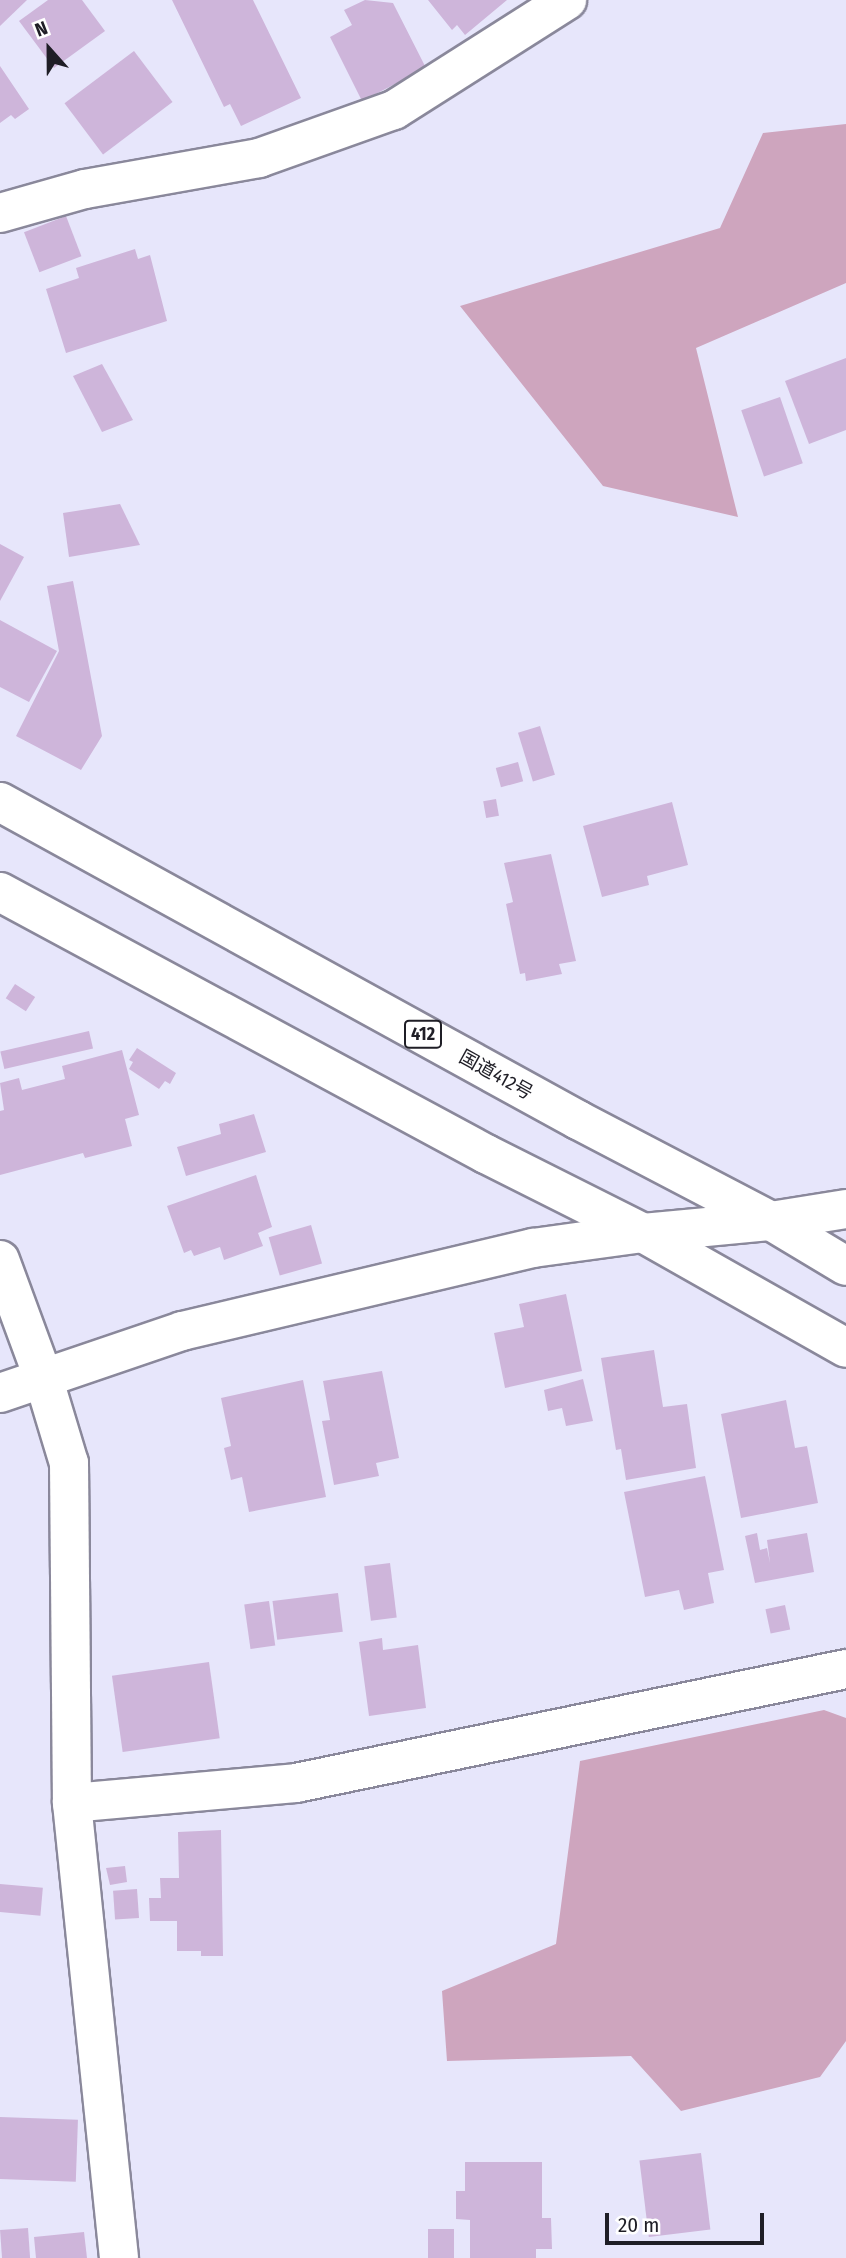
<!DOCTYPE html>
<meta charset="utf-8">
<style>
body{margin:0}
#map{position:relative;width:846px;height:2258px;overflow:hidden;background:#e7e6fb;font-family:"Fira Sans Condensed","Noto Sans JP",sans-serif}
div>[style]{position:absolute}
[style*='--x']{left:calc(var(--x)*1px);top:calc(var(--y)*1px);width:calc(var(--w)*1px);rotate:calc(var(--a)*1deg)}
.forest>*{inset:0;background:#cea5be}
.building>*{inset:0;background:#ceb5da;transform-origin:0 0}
.roads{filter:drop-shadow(2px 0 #8a889b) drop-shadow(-2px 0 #8a889b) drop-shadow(0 2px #8a889b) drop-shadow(0 -2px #8a889b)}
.street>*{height:38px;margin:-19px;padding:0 19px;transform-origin:19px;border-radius:19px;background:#fff}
.secondary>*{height:38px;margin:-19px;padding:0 19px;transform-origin:19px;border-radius:19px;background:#fff}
.highway>*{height:38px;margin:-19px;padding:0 19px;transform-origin:19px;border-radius:19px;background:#fff}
span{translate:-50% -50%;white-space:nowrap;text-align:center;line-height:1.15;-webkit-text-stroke:5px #fff;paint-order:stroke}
.shield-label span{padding:2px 5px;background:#fff;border:2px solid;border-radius:5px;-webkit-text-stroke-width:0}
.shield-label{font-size:18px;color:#1f1e26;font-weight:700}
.street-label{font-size:19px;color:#1f1e26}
.north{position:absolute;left:14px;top:14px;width:70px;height:70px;-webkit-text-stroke:5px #fff;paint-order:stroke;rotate:339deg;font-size:19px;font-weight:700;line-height:28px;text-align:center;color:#1f1e26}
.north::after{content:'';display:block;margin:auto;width:24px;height:32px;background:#1f1e26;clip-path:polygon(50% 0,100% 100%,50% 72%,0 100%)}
.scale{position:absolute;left:605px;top:2213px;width:159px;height:32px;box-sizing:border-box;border:4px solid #1f1e26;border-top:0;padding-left:9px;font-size:21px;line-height:24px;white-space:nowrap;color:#1f1e26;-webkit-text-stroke:5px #fff;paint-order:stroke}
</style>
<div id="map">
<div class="forest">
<i style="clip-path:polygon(846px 124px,846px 283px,696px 348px,738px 517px,603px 486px,460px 306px,720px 228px,763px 133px)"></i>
<i style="clip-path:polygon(824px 1710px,846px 1718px,846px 2041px,820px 2077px,681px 2111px,631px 2056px,447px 2061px,442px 1991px,556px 1944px,580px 1761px)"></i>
</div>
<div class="building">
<i style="clip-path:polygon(0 0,27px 0,0 26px)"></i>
<i style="clip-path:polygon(48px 0,82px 0,105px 31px,54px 68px,19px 21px)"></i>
<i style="clip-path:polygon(172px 0,253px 0,301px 98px,241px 126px,230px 104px,224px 107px)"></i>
<i style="clip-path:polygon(365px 0,393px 3px,426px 68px,362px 101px,330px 37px,352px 25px,344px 10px)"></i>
<i style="clip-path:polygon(428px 0,507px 0,465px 35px,457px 25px,452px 30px)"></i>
<i style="left:134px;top:51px;width:64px;height:87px;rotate:53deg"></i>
<i style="clip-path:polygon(0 66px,29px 109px,15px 119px,11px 115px,0 123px)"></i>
<i style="left:66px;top:216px;width:43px;height:45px;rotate:69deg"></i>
<i style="clip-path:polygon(135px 249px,138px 259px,150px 255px,167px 321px,66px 353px,46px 289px,79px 278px,76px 268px)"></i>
<i style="clip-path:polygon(846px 358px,846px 430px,809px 444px,785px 381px)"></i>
<i style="clip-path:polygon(102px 364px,133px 420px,102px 432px,73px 376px)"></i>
<i style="left:780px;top:397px;width:70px;height:41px;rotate:71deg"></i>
<i style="clip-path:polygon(120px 504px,140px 545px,69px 557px,63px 513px)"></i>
<i style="clip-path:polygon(0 544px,24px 557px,0 601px)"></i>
<i style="clip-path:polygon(73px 581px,102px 736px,81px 770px,16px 736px,59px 651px,47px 586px)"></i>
<i style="clip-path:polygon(0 620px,57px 651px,29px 702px,0 687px)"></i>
<i style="left:540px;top:726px;width:51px;height:23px;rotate:73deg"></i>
<i style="left:518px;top:762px;width:20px;height:23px;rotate:75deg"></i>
<i style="left:496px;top:799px;width:17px;height:13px;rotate:80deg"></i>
<i style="clip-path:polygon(672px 802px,688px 865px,647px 876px,649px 885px,602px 897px,583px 826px)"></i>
<i style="clip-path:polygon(551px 854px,576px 961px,559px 964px,562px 974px,526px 981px,525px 973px,520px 974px,506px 904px,513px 902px,504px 863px)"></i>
<i style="left:15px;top:984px;width:24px;height:17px;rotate:33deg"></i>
<i style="left:89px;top:1031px;width:18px;height:91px;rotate:77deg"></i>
<i style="clip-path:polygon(137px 1048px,176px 1073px,170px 1084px,165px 1081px,159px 1089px,129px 1069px,133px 1062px,129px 1060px)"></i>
<i style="clip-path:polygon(122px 1050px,139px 1115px,125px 1119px,132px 1146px,85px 1158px,83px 1153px,0 1175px,0 1111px,4px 1110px,0 1083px,19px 1078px,22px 1090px,65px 1079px,62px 1066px)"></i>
<i style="clip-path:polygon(254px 1114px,266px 1152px,186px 1176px,177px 1147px,221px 1134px,219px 1124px)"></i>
<i style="clip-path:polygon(256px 1175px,272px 1227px,258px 1233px,263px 1246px,224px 1260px,220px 1247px,194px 1256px,191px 1250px,184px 1253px,167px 1206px)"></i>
<i style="left:311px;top:1225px;width:40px;height:44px;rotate:74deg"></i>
<i style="clip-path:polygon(566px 1294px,582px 1371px,505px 1388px,494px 1333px,524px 1327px,519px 1304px)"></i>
<i style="clip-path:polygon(654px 1350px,663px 1407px,687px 1404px,696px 1468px,626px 1480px,621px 1449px,616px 1450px,601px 1358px)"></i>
<i style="clip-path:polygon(382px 1371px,399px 1458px,376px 1463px,379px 1476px,334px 1485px,322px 1421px,330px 1420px,323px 1381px)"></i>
<i style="clip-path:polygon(583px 1379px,593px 1421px,566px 1426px,562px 1408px,548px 1411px,544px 1390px)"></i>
<i style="clip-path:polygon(303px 1380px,326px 1497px,249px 1512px,242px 1477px,231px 1480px,224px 1448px,231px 1446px,221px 1398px)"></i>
<i style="clip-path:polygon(786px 1400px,795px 1448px,807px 1446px,818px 1503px,741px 1518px,721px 1414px)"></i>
<i style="clip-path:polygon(705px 1476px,724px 1570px,708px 1573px,714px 1603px,684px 1610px,679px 1590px,645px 1597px,624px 1492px)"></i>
<i style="clip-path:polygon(757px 1533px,760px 1550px,767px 1548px,770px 1563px,767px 1540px,807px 1533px,814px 1572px,755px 1583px,745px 1536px)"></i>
<i style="left:390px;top:1563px;width:55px;height:26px;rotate:83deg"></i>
<i style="left:338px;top:1593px;width:39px;height:66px;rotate:83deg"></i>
<i style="left:269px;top:1601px;width:45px;height:25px;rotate:82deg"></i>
<i style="left:785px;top:1605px;width:25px;height:20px;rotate:78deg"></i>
<i style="clip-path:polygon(382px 1638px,383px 1650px,418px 1645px,426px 1708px,369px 1716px,359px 1642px)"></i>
<i style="left:209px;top:1662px;width:77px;height:98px;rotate:82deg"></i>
<i style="clip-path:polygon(221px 1830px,223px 1956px,201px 1956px,201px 1951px,177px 1951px,177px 1921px,150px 1921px,149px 1898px,161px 1898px,160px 1878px,179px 1878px,178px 1832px)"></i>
<i style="clip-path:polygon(125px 1866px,127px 1882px,110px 1885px,106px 1868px)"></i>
<i style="left:0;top:1884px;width:43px;height:28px;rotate:5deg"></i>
<i style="left:137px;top:1889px;width:29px;height:24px;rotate:86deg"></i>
<i style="left:0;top:2117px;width:78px;height:62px;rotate:2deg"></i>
<i style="left:701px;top:2153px;width:77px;height:62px;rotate:83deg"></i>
<i style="clip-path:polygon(465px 2162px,542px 2162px,542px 2218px,551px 2218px,552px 2249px,536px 2249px,536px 2258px,470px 2258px,470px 2220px,456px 2219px,456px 2191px,465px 2191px)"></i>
<i style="left:28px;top:2228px;width:30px;height:28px;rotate:86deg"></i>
<i style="left:428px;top:2229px;width:26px;height:29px"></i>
<i style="clip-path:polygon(84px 2232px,87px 2258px,36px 2258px,34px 2237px)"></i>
</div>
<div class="roads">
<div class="street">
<i style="--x:0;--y:213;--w:88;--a:-15.8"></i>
<i style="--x:85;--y:189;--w:177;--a:-10.1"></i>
<i style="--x:259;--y:158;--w:143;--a:-19.6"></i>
<i style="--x:394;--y:110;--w:205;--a:-32.4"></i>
<i style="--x:0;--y:1260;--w:125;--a:69.8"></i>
<i style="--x:43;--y:1377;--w:90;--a:73.2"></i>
<i style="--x:69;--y:1463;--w:340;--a:89.5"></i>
<i style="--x:72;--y:1803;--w:457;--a:84.1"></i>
<i style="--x:72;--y:1803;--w:225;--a:-5.1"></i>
<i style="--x:296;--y:1783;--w:562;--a:-11.71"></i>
</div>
<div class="secondary">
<i style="--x:0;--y:1393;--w:192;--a:-18.8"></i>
<i style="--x:182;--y:1331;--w:361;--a:-13.3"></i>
<i style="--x:533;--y:1248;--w:111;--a:-7.8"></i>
<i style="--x:643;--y:1233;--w:129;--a:-5.4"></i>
<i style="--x:771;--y:1221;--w:76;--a:-9.1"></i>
</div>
<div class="highway">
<i style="--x:0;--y:802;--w:660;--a:28.82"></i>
<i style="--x:578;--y:1120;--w:218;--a:27.6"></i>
<i style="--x:771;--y:1221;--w:87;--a:31"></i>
<i style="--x:0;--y:892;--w:552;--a:28.33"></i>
<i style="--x:486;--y:1154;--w:176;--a:26.7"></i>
<i style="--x:643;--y:1233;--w:233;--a:29.5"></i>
</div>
</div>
<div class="shield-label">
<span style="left:423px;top:1034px">412</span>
</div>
<div class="street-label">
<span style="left:496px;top:1075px;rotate:29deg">国道412号</span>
</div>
<div class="north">N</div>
<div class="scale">20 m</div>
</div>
